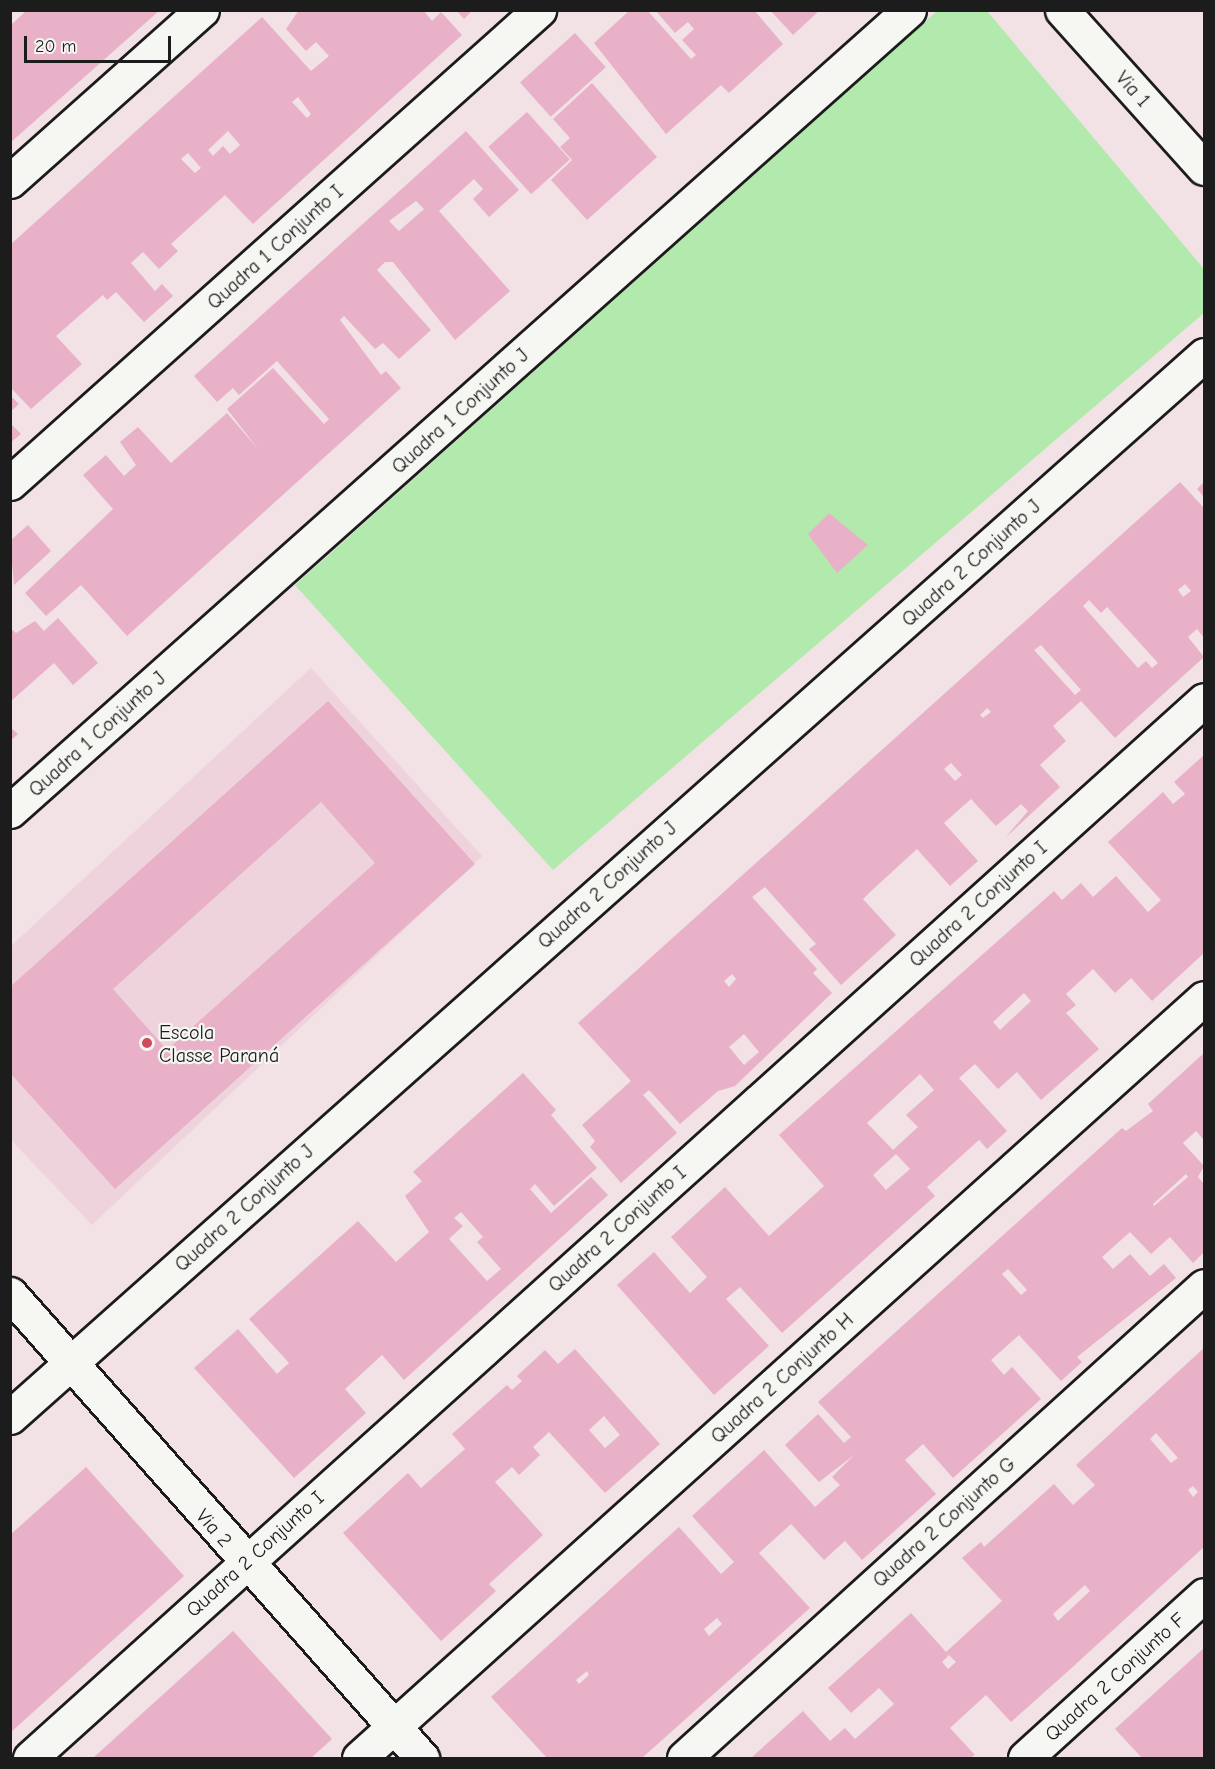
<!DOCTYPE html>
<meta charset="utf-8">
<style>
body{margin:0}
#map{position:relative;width:1215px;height:1769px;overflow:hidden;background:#f2e1e5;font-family:"Comic Neue",sans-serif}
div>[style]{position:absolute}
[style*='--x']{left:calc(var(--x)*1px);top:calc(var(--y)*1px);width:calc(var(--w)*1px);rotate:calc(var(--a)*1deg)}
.built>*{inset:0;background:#efd3dc}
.green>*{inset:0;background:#b2eaae}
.building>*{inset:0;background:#e8b1c8;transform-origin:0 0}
.roads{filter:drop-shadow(2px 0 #1c1c1c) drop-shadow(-2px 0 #1c1c1c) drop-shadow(0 2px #1c1c1c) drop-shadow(0 -2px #1c1c1c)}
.street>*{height:33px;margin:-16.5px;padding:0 16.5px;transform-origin:16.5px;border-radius:16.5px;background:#f6f6f2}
.dots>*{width:16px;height:16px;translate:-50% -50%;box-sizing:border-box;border:3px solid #f6f6f2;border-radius:50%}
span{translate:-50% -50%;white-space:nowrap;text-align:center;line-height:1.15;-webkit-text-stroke:4.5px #f6f6f2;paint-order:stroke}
.street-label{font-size:20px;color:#1c1c1c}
.poi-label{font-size:20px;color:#1c1c1c}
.left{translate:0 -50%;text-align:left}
.frame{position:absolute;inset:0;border:12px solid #1c1c1c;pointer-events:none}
.scale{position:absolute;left:24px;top:36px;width:147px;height:27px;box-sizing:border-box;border:3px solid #1c1c1c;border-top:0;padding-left:8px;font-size:18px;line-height:21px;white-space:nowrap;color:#1c1c1c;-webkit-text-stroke:4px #f6f6f2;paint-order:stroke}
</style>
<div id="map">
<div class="built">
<i style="clip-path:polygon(311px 668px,482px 856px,92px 1225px,11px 1140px,11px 946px)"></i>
</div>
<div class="green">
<i style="clip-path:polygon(937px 11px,987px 11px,1204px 269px,1204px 313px,553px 870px,295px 585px)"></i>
</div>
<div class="building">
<i style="clip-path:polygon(27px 10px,160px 10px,10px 143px,10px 26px)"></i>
<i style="clip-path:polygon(evenodd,299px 10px,423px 10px,432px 21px,441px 12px,462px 35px,253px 224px,225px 195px,171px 244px,178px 251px,159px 269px,143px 252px,131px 263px,155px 291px,162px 284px,173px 296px,144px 322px,116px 292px,107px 300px,103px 295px,56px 336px,82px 364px,31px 409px,10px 387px,10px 245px,262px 17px,311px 71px,329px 56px,316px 42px,306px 51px,286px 29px,299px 10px,298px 97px,311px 114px,307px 118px,292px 102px,298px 97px,299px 10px,228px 131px,240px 145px,230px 154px,223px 146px,213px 156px,208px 150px,228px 131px,299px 10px,188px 153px,201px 168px,195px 173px,181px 159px,188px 153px)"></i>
<i style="clip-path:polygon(456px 10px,473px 10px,464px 19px)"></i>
<i style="clip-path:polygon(630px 10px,647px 10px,691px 59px,696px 55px,682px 40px,694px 29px,688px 22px,675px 33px,655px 10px,754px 10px,783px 44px,729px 93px,721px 85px,666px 134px,594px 43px)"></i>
<i style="clip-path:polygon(770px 10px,820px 10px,793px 35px)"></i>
<i style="left:575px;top:33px;width:46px;height:74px;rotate:48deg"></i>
<i style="clip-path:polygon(592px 83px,657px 157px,587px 220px,551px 180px,572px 160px,560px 147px,570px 138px,553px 119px)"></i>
<i style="left:527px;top:112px;width:64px;height:52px;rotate:48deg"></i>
<i style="clip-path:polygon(evenodd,466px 131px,519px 190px,489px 217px,473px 199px,483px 189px,474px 179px,439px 211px,510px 291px,455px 340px,393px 262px,385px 262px,377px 270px,431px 330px,399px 359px,383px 343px,375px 349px,344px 316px,340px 320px,381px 375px,386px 371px,401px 388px,127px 636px,81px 585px,46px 616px,25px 593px,113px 509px,83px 475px,106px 455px,124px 476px,136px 465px,120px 442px,138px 427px,171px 463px,227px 413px,258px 449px,227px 409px,273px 368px,324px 424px,329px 419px,277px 361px,239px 395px,233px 388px,217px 402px,194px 376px,466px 131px,416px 201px,424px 209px,399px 231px,389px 221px,416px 201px)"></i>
<i style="clip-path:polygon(10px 395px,19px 404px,10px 412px)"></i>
<i style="clip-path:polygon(10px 423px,21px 434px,10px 443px)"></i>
<i style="clip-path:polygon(evenodd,1180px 482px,1204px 508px,1204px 638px,1197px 629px,1188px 637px,1204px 657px,1115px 738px,1081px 701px,1053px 726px,1066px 741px,1040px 765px,1060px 787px,1006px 837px,1028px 811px,1021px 804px,996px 826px,971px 799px,944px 823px,978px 861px,950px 886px,917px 849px,869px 893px,863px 899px,896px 935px,841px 985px,809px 949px,816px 944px,765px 887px,752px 897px,817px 969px,813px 973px,832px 993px,735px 1086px,718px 1091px,680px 1124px,649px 1090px,643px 1095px,677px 1133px,621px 1183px,590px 1147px,595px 1141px,582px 1125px,631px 1081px,578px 1023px,1180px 482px,1185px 584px,1191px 591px,1183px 597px,1178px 590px,1185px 584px,1180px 482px,1089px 600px,1101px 613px,1107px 607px,1158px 663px,1152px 668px,1146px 661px,1138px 668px,1083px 606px,1089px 600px,1180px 482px,1041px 645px,1081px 690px,1075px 695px,1034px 650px,1041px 645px,1180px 482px,987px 708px,991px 712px,983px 718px,980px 715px,987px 708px,1180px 482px,951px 763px,962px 775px,955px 781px,944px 769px,951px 763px,1180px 482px,732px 974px,736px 979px,729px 987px,724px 981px,732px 974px,1180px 482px,744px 1034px,759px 1052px,744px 1065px,729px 1047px,744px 1034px)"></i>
<i style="clip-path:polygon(1204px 482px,1204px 497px,1197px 489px)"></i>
<i style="clip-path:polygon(829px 513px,868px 545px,837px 573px,808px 534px)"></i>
<i style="clip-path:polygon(28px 525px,51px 551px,14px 585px,10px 541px)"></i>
<i style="clip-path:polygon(58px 618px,98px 663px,73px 685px,54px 663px,10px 702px,10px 628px,16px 633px,35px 621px,44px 631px)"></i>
<i style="clip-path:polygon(evenodd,328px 701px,475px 864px,115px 1189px,10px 1073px,10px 987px,328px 701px,321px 802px,375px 863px,167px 1050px,113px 989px,321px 802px)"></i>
<i style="clip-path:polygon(10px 727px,18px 734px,10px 741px)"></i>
<i style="clip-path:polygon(evenodd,1204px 755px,1204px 953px,1152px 1001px,1131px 978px,1115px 993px,1093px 969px,1066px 994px,1076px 1005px,1066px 1013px,1099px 1049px,1041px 1100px,1017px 1072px,998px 1089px,975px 1064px,959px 1078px,1007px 1131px,987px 1149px,979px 1140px,927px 1187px,935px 1196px,782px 1333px,740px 1287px,726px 1299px,769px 1346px,714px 1395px,617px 1285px,654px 1252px,690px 1293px,707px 1277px,671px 1237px,725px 1187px,769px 1236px,824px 1186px,779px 1135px,1054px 891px,1062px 900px,1081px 883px,1093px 897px,1116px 876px,1148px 912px,1161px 900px,1108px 842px,1163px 792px,1173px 804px,1185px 794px,1174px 782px,1204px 755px,1024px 993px,1031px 1001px,1000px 1030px,993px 1022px,1024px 993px,1204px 755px,920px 1074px,934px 1090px,906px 1115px,918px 1127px,893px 1150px,867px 1123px,920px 1074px,1204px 755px,896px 1154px,910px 1169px,886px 1190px,873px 1175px,896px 1154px)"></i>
<i style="clip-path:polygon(evenodd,1204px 1053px,1204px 1140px,1196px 1131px,1183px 1143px,1204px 1166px,1198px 1177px,1204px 1184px,1204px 1252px,1193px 1263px,1170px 1237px,1151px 1254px,1130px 1232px,1102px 1257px,1113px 1269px,1130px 1254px,1150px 1276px,1164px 1264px,1176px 1278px,1077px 1357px,1082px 1362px,1061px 1381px,1019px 1335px,991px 1360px,1004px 1375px,1012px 1367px,1041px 1399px,953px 1478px,923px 1444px,905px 1460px,936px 1494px,862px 1560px,845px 1541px,824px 1560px,791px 1524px,759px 1553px,810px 1608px,642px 1758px,547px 1758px,491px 1697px,679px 1527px,721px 1574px,734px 1562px,692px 1516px,764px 1450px,815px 1507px,840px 1485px,832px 1477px,854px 1455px,819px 1482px,785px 1445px,818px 1414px,844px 1443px,851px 1437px,818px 1402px,1122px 1128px,1126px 1131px,1153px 1111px,1148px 1104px,1204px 1053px,1186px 1174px,1188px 1177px,1154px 1206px,1153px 1204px,1186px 1174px,1204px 1053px,1008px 1269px,1027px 1290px,1021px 1295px,1002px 1274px,1008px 1269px,1204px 1053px,717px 1618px,722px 1624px,709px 1636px,704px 1629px,717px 1618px,1204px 1053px,587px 1671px,589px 1675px,579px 1684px,576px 1680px,587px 1671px)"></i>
<i style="clip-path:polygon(evenodd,523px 1073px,556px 1110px,551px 1115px,597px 1168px,554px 1206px,535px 1184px,530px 1189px,551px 1213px,591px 1177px,608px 1195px,404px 1380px,382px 1355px,345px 1389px,366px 1413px,294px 1478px,194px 1368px,238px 1329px,277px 1374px,289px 1363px,249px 1319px,358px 1221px,396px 1262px,429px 1232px,405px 1196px,422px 1181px,413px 1172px,523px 1073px,461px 1212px,483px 1237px,477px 1242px,501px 1269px,487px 1281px,449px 1239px,463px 1226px,454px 1218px,461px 1212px)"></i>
<i style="clip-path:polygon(evenodd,1204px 1348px,1204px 1547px,1066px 1673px,1011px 1722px,986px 1695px,950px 1728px,975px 1755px,970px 1758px,751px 1758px,803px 1711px,830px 1741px,845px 1728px,855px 1739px,894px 1704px,879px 1688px,851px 1713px,828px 1688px,911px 1613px,946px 1652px,1002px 1601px,962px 1558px,981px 1542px,984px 1547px,1054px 1484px,1073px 1505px,1095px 1485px,1076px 1465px,1204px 1348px,1156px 1433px,1178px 1458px,1171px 1463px,1150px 1439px,1156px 1433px,1204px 1348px,1193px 1486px,1198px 1492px,1193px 1497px,1188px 1490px,1193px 1486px,1204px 1348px,1085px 1585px,1090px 1591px,1058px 1621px,1053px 1614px,1085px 1585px,1204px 1348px,949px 1655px,956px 1662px,948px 1669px,942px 1662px,949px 1655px)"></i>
<i style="clip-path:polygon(evenodd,575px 1349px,660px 1444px,605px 1493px,549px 1432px,533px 1447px,540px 1455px,519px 1475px,512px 1467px,495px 1482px,543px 1535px,489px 1584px,496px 1591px,441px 1641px,343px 1533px,408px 1473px,421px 1488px,465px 1449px,452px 1434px,507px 1385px,512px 1390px,522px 1381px,517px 1376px,545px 1350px,558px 1364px,575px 1349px,604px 1416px,620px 1435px,605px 1448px,589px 1430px,604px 1416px)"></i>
<i style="clip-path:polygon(86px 1467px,184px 1576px,10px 1733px,10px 1535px)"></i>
<i style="clip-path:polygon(233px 1631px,332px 1739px,311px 1758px,93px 1758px)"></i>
<i style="clip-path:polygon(1204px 1648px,1204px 1758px,1142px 1758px,1115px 1729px)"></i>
</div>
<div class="roads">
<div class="street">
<i style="--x:1062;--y:10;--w:212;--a:48.1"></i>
<i style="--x:10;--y:181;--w:257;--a:-41.7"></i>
<i style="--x:10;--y:483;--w:710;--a:-41.8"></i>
<i style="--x:10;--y:811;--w:1204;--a:-41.7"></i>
<i style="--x:10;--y:1294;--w:621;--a:48.4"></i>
<i style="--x:10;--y:1417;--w:1598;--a:-41.65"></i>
<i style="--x:30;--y:1758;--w:1580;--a:-42.02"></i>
<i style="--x:359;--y:1758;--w:1136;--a:-41.97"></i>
<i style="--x:684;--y:1758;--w:702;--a:-42.23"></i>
<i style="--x:1025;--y:1758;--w:242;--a:-42.3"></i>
</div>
</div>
<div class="dots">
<i style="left:147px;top:1043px;background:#d1495b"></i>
</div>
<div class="street-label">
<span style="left:1133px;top:89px;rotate:48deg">Via 1</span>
<span style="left:275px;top:247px;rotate:-42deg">Quadra 1 Conjunto I</span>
<span style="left:460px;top:411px;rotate:-42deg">Quadra 1 Conjunto J</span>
<span style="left:971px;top:563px;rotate:-42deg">Quadra 2 Conjunto J</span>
<span style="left:97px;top:734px;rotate:-42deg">Quadra 1 Conjunto J</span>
<span style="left:607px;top:885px;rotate:-42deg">Quadra 2 Conjunto J</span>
<span style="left:978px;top:904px;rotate:-42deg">Quadra 2 Conjunto I</span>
<span style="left:244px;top:1208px;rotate:-42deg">Quadra 2 Conjunto J</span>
<span style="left:617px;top:1229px;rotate:-42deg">Quadra 2 Conjunto I</span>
<span style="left:782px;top:1378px;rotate:-42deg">Quadra 2 Conjunto H</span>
<span style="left:944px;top:1522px;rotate:-42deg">Quadra 2 Conjunto G</span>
<span style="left:214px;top:1528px;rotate:49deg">Via 2</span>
<span style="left:255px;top:1554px;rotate:-42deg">Quadra 2 Conjunto I</span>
<span style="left:1115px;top:1677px;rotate:-42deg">Quadra 2 Conjunto F</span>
</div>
<div class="poi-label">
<span class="left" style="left:159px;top:1044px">Escola<br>Classe Paraná</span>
</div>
<div class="frame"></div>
<div class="scale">20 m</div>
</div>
